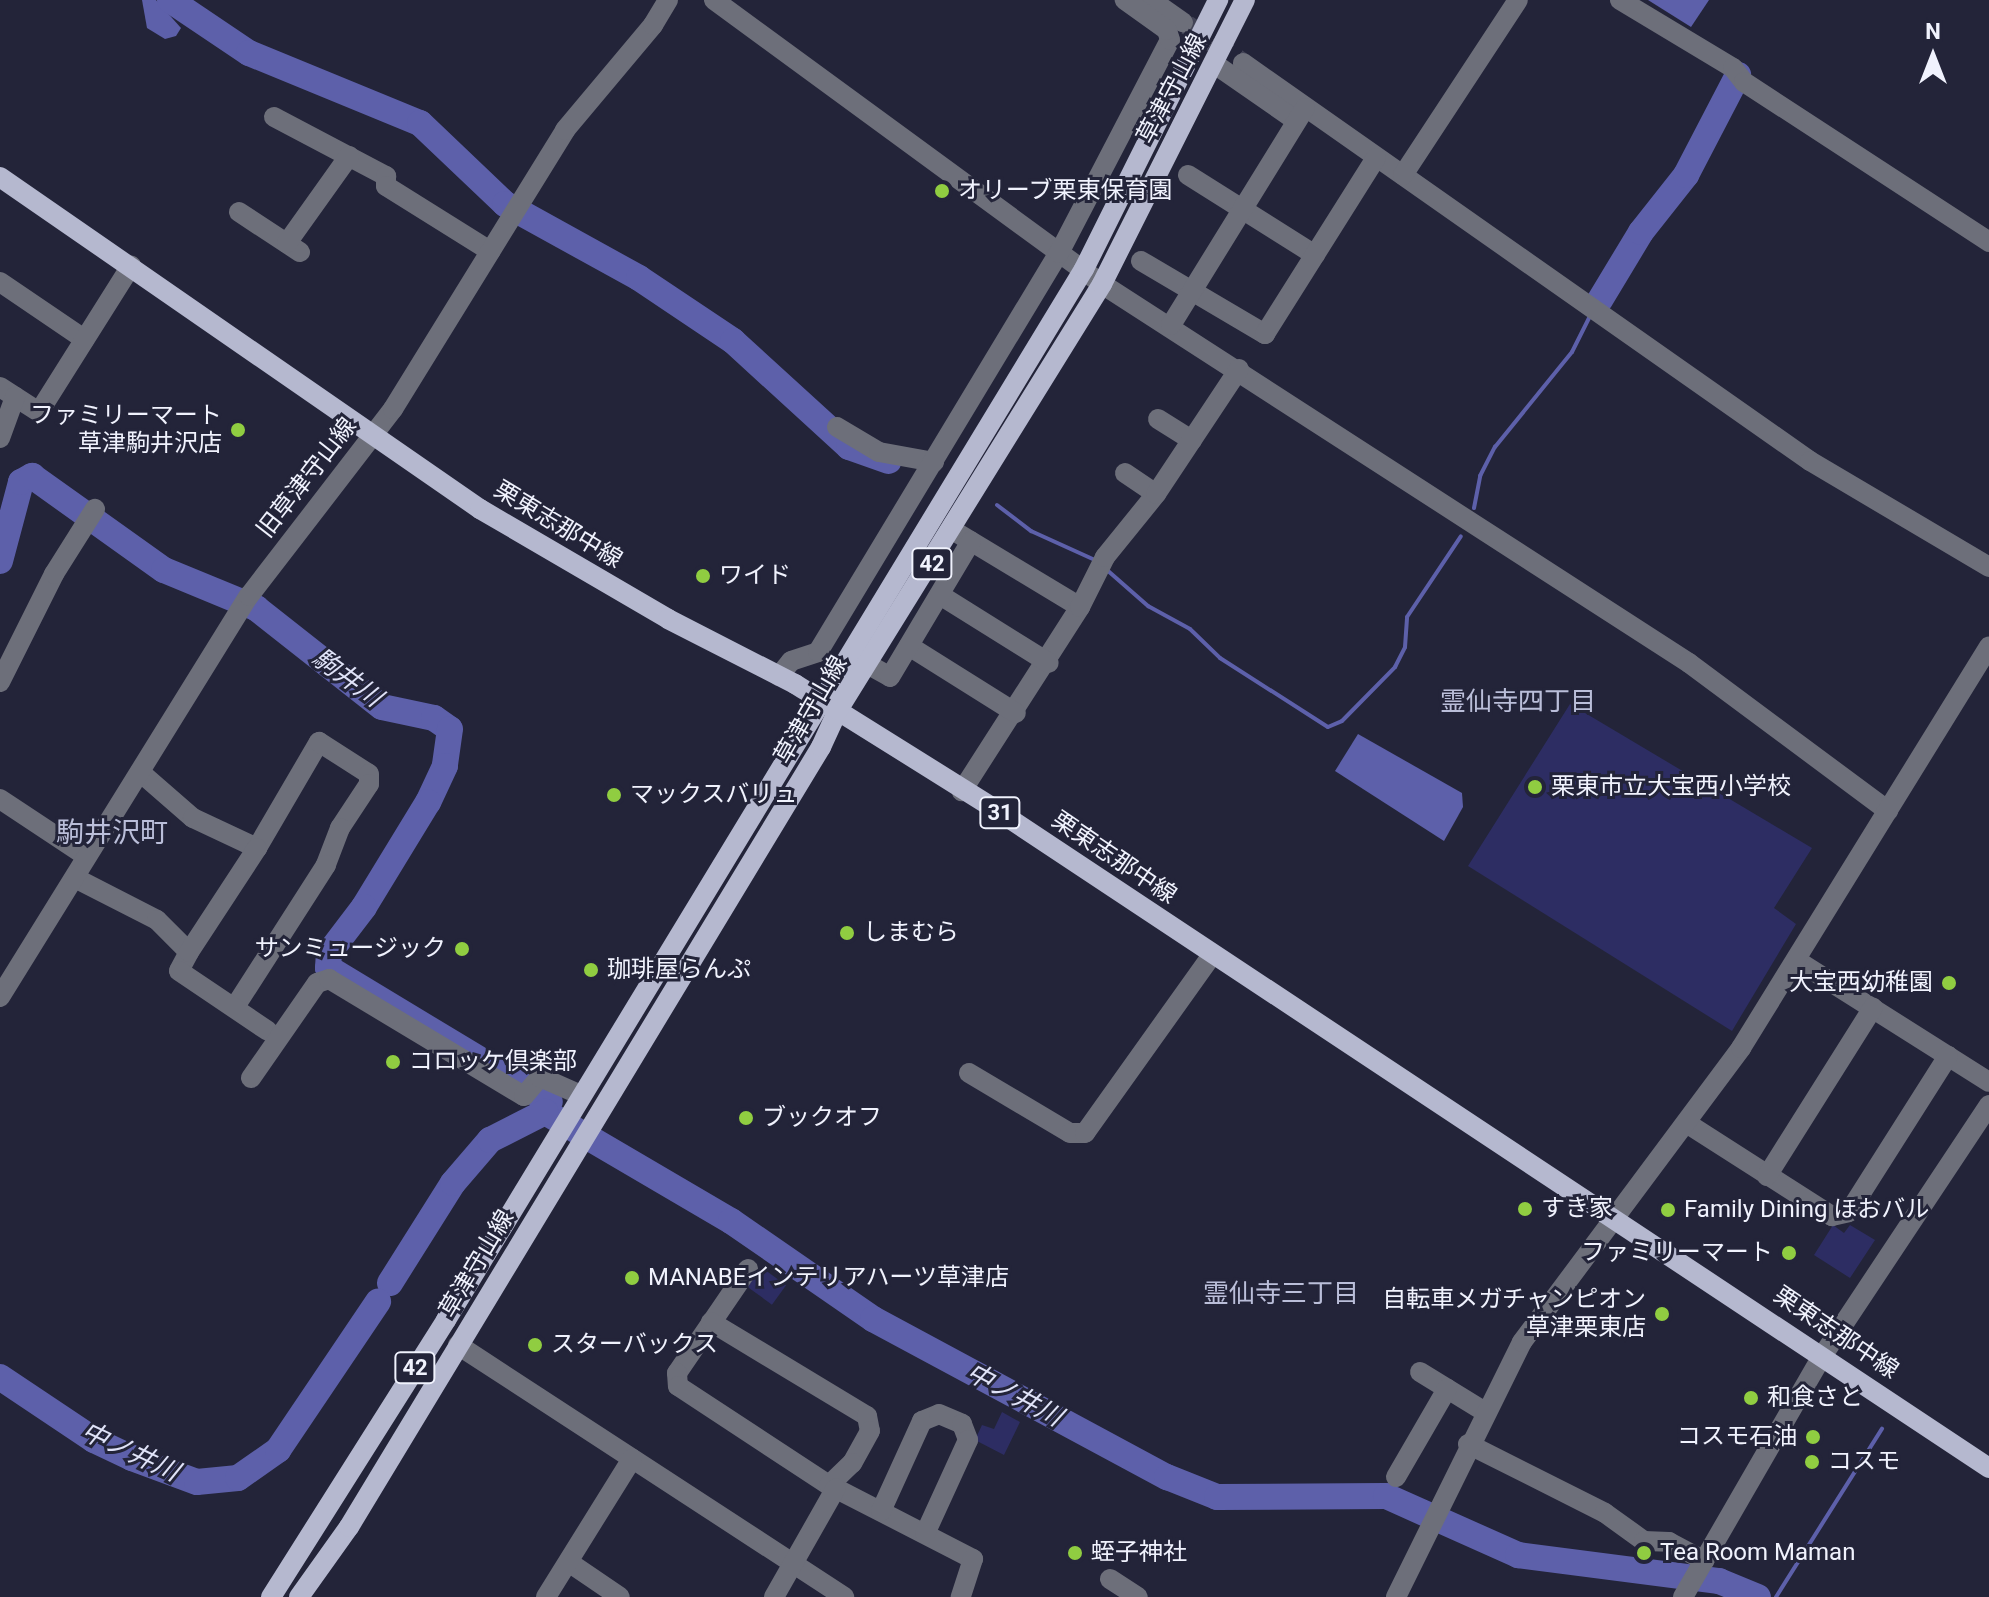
<!DOCTYPE html>
<meta charset="utf-8">
<style>
body{margin:0}
#map{position:relative;width:1989px;height:1597px;overflow:hidden;background:#232439;font-family:Roboto,"Noto Sans JP",sans-serif}
div>[style]{position:absolute}
[style*='--x']{left:calc(var(--x)*1px);top:calc(var(--y)*1px);width:calc(var(--w)*1px);rotate:calc(var(--a)*1deg)}
.green>*{inset:0;background:#2d2d63;transform-origin:0 0}
.water>*{inset:0;background:#5d60aa}
.stream>*{height:4px;margin:-2px;padding:0 2px;transform-origin:2px;border-radius:2px;background:#5d60aa}
.river>*{height:26px;margin:-13px;padding:0 13px;transform-origin:13px;border-radius:13px;background:#5d60aa}
.minor-tunnel>*{height:20px;margin-top:-10px;transform-origin:0;background:repeating-linear-gradient(90deg,#424356 0 20px,transparent 0 30px)}
.minor>*{height:20px;margin:-10px;padding:0 10px;transform-origin:10px;border-radius:10px;background:#6d6f7a}
.major>*{height:20px;margin:-10px;padding:0 10px;transform-origin:10px;border-radius:10px;background:#b5b8cf}
.dots>*{width:22px;height:22px;translate:-50% -50%;box-sizing:border-box;border:4px solid #232439;border-radius:50%}
span{translate:-50% -50%;white-space:nowrap;text-align:center;line-height:1.15;-webkit-text-stroke:6px #232439;paint-order:stroke}
.shield-label span{padding:2px 6px;background:#232439;border:2px solid;border-radius:6px;-webkit-text-stroke-width:0}
.shield-label{font-size:22px;color:#f0f2fd;font-weight:700}
.street-label{font-size:24px;color:#f0f2fd}
.poi-label{font-size:24px;color:#f0f2fd}
.left{translate:0 -50%;text-align:left}
.right{translate:-100% -50%;text-align:right}
.water-label{font-size:26px;color:#e0e3f8;font-style:italic}
.neighbourhood-label{font-size:26px;color:#babed9}
.quarter-label{font-size:28px;color:#babed9}
.north{position:absolute;left:1893px;top:16px;width:80px;height:80px;-webkit-text-stroke:6px #232439;paint-order:stroke;rotate:0deg;font-size:22px;font-weight:700;line-height:32px;text-align:center;color:#f0f2fd}
.north::after{content:'';display:block;margin:auto;width:28px;height:36px;background:#f0f2fd;clip-path:polygon(50% 0,100% 100%,50% 72%,0 100%)}
</style>
<div id="map">
<div class="green">
<i style="clip-path:polygon(1570px 704px,1812px 848px,1774px 908px,1796px 924px,1732px 1031px,1468px 866px)"></i>
<i style="clip-path:polygon(1833px 1225px,1844px 1233px,1850px 1225px,1875px 1240px,1850px 1278px,1814px 1255px)"></i>
<i style="left:761px;top:1267px;width:31px;height:24px;rotate:36deg"></i>
<i style="clip-path:polygon(1002px 1412px,1020px 1422px,1004px 1455px,975px 1440px,982px 1425px,994px 1429px)"></i>
</div>
<div class="water">
<i style="clip-path:polygon(142px 0,156px 0,181px 28px,176px 36px,165px 39px,147px 28px)"></i>
<i style="clip-path:polygon(1648px 0,1709px 0,1691px 27px)"></i>
<i style="clip-path:polygon(1358px 734px,1462px 793px,1463px 807px,1444px 841px,1335px 771px)"></i>
</div>
<div class="stream">
<i style="--x:997;--y:505;--w:43;--a:37.4"></i>
<i style="--x:1031;--y:531;--w:72;--a:24.4"></i>
<i style="--x:1474;--y:508;--w:33;--a:-79"></i>
<i style="--x:1480;--y:476;--w:33;--a:-63"></i>
<i style="--x:1495;--y:447;--w:122;--a:-51"></i>
<i style="--x:1572;--y:352;--w:40;--a:-63.4"></i>
<i style="--x:1107;--y:570;--w:55;--a:41.3"></i>
<i style="--x:1148;--y:606;--w:48;--a:28.7"></i>
<i style="--x:1190;--y:629;--w:42;--a:44"></i>
<i style="--x:1220;--y:658;--w:128;--a:32.6"></i>
<i style="--x:1328;--y:727;--w:15;--a:-23"></i>
<i style="--x:1342;--y:721;--w:76;--a:-45.5"></i>
<i style="--x:1395;--y:667;--w:22;--a:-63"></i>
<i style="--x:1405;--y:647;--w:30;--a:-86"></i>
<i style="--x:1407;--y:617;--w:97;--a:-56.3"></i>
<i style="--x:1776;--y:1597;--w:199;--a:-57.8"></i>
</div>
<div class="river">
<i style="--x:170;--y:0;--w:95;--a:33.9"></i>
<i style="--x:249;--y:53;--w:185;--a:22.3"></i>
<i style="--x:420;--y:123;--w:117;--a:43.6"></i>
<i style="--x:505;--y:204;--w:153;--a:28.9"></i>
<i style="--x:639;--y:278;--w:113;--a:33.8"></i>
<i style="--x:733;--y:341;--w:157;--a:42.4"></i>
<i style="--x:849;--y:447;--w:42;--a:19.3"></i>
<i style="--x:1600;--y:300;--w:79;--a:-58.9"></i>
<i style="--x:1641;--y:232;--w:73;--a:-51.7"></i>
<i style="--x:1686;--y:175;--w:113;--a:-62.5"></i>
<i style="--x:0;--y:561;--w:82;--a:-75.1"></i>
<i style="--x:21;--y:482;--w:13;--a:-29"></i>
<i style="--x:32;--y:476;--w:162;--a:35.5"></i>
<i style="--x:164;--y:570;--w:100;--a:22.4"></i>
<i style="--x:256;--y:608;--w:160;--a:38.2"></i>
<i style="--x:382;--y:707;--w:53;--a:11.9"></i>
<i style="--x:434;--y:718;--w:19;--a:35"></i>
<i style="--x:450;--y:729;--w:37;--a:98"></i>
<i style="--x:445;--y:766;--w:40;--a:115"></i>
<i style="--x:428;--y:802;--w:123;--a:121.4"></i>
<i style="--x:364;--y:907;--w:58;--a:127.3"></i>
<i style="--x:329;--y:953;--w:15;--a:94"></i>
<i style="--x:328;--y:968;--w:259;--a:31.1"></i>
<i style="--x:545;--y:1112;--w:216;--a:30.4"></i>
<i style="--x:731;--y:1221;--w:173;--a:34.6"></i>
<i style="--x:873;--y:1319;--w:334;--a:28.3"></i>
<i style="--x:1167;--y:1477;--w:54;--a:21.8"></i>
<i style="--x:1217;--y:1497;--w:169;--a:-0.3"></i>
<i style="--x:1386;--y:1496;--w:145;--a:24.1"></i>
<i style="--x:1518;--y:1555;--w:203;--a:7.4"></i>
<i style="--x:1719;--y:1581;--w:42;--a:22.3"></i>
<i style="--x:390;--y:1283;--w:118;--a:-57.8"></i>
<i style="--x:453;--y:1183;--w:57;--a:-49.3"></i>
<i style="--x:490;--y:1140;--w:62;--a:-27"></i>
<i style="--x:0;--y:1377;--w:113;--a:33.8"></i>
<i style="--x:94;--y:1440;--w:42;--a:25.3"></i>
<i style="--x:132;--y:1458;--w:69;--a:20.3"></i>
<i style="--x:197;--y:1482;--w:41;--a:-5.6"></i>
<i style="--x:238;--y:1478;--w:49;--a:-35"></i>
<i style="--x:278;--y:1450;--w:179;--a:-56"></i>
</div>
<div class="minor-tunnel">
<i style="--x:1187;--y:25;--w:68;--a:34.2"></i>
</div>
<div class="minor">
<i style="--x:714;--y:0;--w:481;--a:36.2"></i>
<i style="--x:1102;--y:284;--w:699;--a:32.85"></i>
<i style="--x:1689;--y:663;--w:248;--a:36.6"></i>
<i style="--x:1151;--y:0;--w:39;--a:35"></i>
<i style="--x:1620;--y:0;--w:132;--a:31"></i>
<i style="--x:1733;--y:68;--w:18;--a:52"></i>
<i style="--x:1744;--y:82;--w:293;--a:33.1"></i>
<i style="--x:1243;--y:63;--w:693;--a:35.07"></i>
<i style="--x:1810;--y:461;--w:208;--a:30.6"></i>
<i style="--x:1216;--y:65;--w:96;--a:34.8"></i>
<i style="--x:274;--y:117;--w:127;--a:27.8"></i>
<i style="--x:386;--y:176;--w:10;--a:90"></i>
<i style="--x:386;--y:186;--w:123;--a:32"></i>
<i style="--x:1188;--y:175;--w:150;--a:32.2"></i>
<i style="--x:1403;--y:175;--w:209;--a:-56.7"></i>
<i style="--x:239;--y:212;--w:73;--a:33.3"></i>
<i style="--x:287;--y:243;--w:107;--a:-54.5"></i>
<i style="--x:1141;--y:261;--w:144;--a:30.5"></i>
<i style="--x:1265;--y:334;--w:208;--a:-57.8"></i>
<i style="--x:0;--y:282;--w:102;--a:34.2"></i>
<i style="--x:1171;--y:325;--w:255;--a:-58.3"></i>
<i style="--x:0;--y:387;--w:46;--a:32.7"></i>
<i style="--x:39;--y:412;--w:173;--a:-57.8"></i>
<i style="--x:1158;--y:419;--w:40;--a:32"></i>
<i style="--x:837;--y:427;--w:49;--a:30.8"></i>
<i style="--x:879;--y:452;--w:56;--a:10.3"></i>
<i style="--x:0;--y:438;--w:44;--a:-69.9"></i>
<i style="--x:1125;--y:473;--w:37;--a:34"></i>
<i style="--x:954;--y:531;--w:147;--a:31.1"></i>
<i style="--x:1080;--y:607;--w:219;--a:122.7"></i>
<i style="--x:940;--y:595;--w:128;--a:32"></i>
<i style="--x:1080;--y:607;--w:56;--a:-63.4"></i>
<i style="--x:1105;--y:557;--w:81;--a:-51"></i>
<i style="--x:1156;--y:494;--w:150;--a:-56.4"></i>
<i style="--x:909;--y:646;--w:126;--a:32.1"></i>
<i style="--x:867;--y:664;--w:26;--a:29"></i>
<i style="--x:890;--y:677;--w:158;--a:-59.2"></i>
<i style="--x:779;--y:676;--w:19;--a:-51"></i>
<i style="--x:791;--y:661;--w:28;--a:-18"></i>
<i style="--x:818;--y:652;--w:466;--a:-58.9"></i>
<i style="--x:1059;--y:253;--w:240;--a:-62.5"></i>
<i style="--x:1170;--y:40;--w:10;--a:-107"></i>
<i style="--x:1167;--y:30;--w:52;--a:-144.5"></i>
<i style="--x:0;--y:682;--w:121;--a:-63.4"></i>
<i style="--x:54;--y:574;--w:77;--a:-57.8"></i>
<i style="--x:140;--y:772;--w:70;--a:41"></i>
<i style="--x:193;--y:818;--w:71;--a:25.1"></i>
<i style="--x:257;--y:848;--w:123;--a:-59.7"></i>
<i style="--x:319;--y:742;--w:59;--a:32.6"></i>
<i style="--x:369;--y:774;--w:10;--a:90"></i>
<i style="--x:369;--y:784;--w:53;--a:123.4"></i>
<i style="--x:340;--y:828;--w:40;--a:111"></i>
<i style="--x:326;--y:865;--w:169;--a:122.7"></i>
<i style="--x:0;--y:799;--w:103;--a:33.5"></i>
<i style="--x:75;--y:878;--w:92;--a:27.1"></i>
<i style="--x:157;--y:920;--w:45;--a:45"></i>
<i style="--x:189;--y:952;--w:21;--a:118"></i>
<i style="--x:179;--y:971;--w:107;--a:34"></i>
<i style="--x:189;--y:952;--w:124;--a:-56.8"></i>
<i style="--x:1796;--y:960;--w:228;--a:32.3"></i>
<i style="--x:0;--y:997;--w:472;--a:-58.2"></i>
<i style="--x:249;--y:596;--w:236;--a:-52.4"></i>
<i style="--x:393;--y:409;--w:328;--a:-58.3"></i>
<i style="--x:565;--y:130;--w:137;--a:-50"></i>
<i style="--x:653;--y:25;--w:29;--a:-59"></i>
<i style="--x:969;--y:1073;--w:117;--a:30.7"></i>
<i style="--x:1070;--y:1133;--w:15;--a:0"></i>
<i style="--x:1085;--y:1133;--w:219;--a:-54.5"></i>
<i style="--x:251;--y:1078;--w:116;--a:-55.2"></i>
<i style="--x:317;--y:983;--w:13;--a:-18"></i>
<i style="--x:329;--y:979;--w:227;--a:31"></i>
<i style="--x:524;--y:1096;--w:25;--a:-50"></i>
<i style="--x:540;--y:1077;--w:45;--a:23.7"></i>
<i style="--x:1688;--y:1124;--w:171;--a:32.6"></i>
<i style="--x:1832;--y:1216;--w:17;--a:-13"></i>
<i style="--x:1849;--y:1212;--w:185;--a:-57.6"></i>
<i style="--x:1767;--y:1176;--w:199;--a:-57.8"></i>
<i style="--x:748;--y:1269;--w:126;--a:124.3"></i>
<i style="--x:677;--y:1373;--w:13;--a:86"></i>
<i style="--x:678;--y:1386;--w:181;--a:33.3"></i>
<i style="--x:829;--y:1485;--w:162;--a:27.2"></i>
<i style="--x:973;--y:1559;--w:40;--a:108"></i>
<i style="--x:711;--y:1322;--w:182;--a:31.1"></i>
<i style="--x:867;--y:1416;--w:15;--a:79"></i>
<i style="--x:870;--y:1431;--w:37;--a:119"></i>
<i style="--x:852;--y:1463;--w:32;--a:136"></i>
<i style="--x:458;--y:1345;--w:461;--a:33.1"></i>
<i style="--x:1420;--y:1372;--w:76;--a:31.6"></i>
<i style="--x:1468;--y:1444;--w:153;--a:26.7"></i>
<i style="--x:1605;--y:1513;--w:48;--a:35.7"></i>
<i style="--x:1644;--y:1541;--w:25;--a:2"></i>
<i style="--x:1669;--y:1542;--w:40;--a:28"></i>
<i style="--x:1396;--y:1477;--w:102;--a:-59.9"></i>
<i style="--x:881;--y:1511;--w:99;--a:-65.5"></i>
<i style="--x:922;--y:1421;--w:18;--a:-22"></i>
<i style="--x:939;--y:1414;--w:25;--a:23"></i>
<i style="--x:962;--y:1424;--w:17;--a:69"></i>
<i style="--x:968;--y:1440;--w:103;--a:114.6"></i>
<i style="--x:570;--y:1563;--w:60;--a:34.2"></i>
<i style="--x:1110;--y:1579;--w:33;--a:33"></i>
<i style="--x:546;--y:1597;--w:163;--a:-58.1"></i>
<i style="--x:774;--y:1597;--w:125;--a:-60.4"></i>
<i style="--x:1396;--y:1597;--w:284;--a:-63.7"></i>
<i style="--x:1522;--y:1342;--w:367;--a:-53.3"></i>
<i style="--x:1741;--y:1048;--w:472;--a:-58.3"></i>
<i style="--x:1683;--y:1597;--w:280;--a:-60"></i>
<i style="--x:1823;--y:1355;--w:300;--a:-56.4"></i>
</div>
<div class="major">
<i style="--x:0;--y:177;--w:584;--a:34.67"></i>
<i style="--x:480;--y:509;--w:218;--a:30.3"></i>
<i style="--x:668;--y:619;--w:143;--a:27.1"></i>
<i style="--x:795;--y:684;--w:239;--a:32"></i>
<i style="--x:998;--y:811;--w:1189;--a:33.54"></i>
<i style="--x:271;--y:1597;--w:328;--a:-57.7"></i>
<i style="--x:446;--y:1320;--w:1229;--a:-58.74"></i>
<i style="--x:1084;--y:269;--w:301;--a:-63.5"></i>
<i style="--x:299;--y:1597;--w:86;--a:-54.5"></i>
<i style="--x:349;--y:1527;--w:912;--a:-58.82"></i>
<i style="--x:821;--y:747;--w:41;--a:-65.3"></i>
<i style="--x:838;--y:710;--w:501;--a:-58.21"></i>
<i style="--x:1102;--y:284;--w:318;--a:-63.3"></i>
</div>
<div class="dots">
<i style="left:942px;top:191px;background:#90cd41"></i>
<i style="left:238px;top:430px;background:#90cd41"></i>
<i style="left:703px;top:576px;background:#90cd41"></i>
<i style="left:1535px;top:787px;background:#90cd41"></i>
<i style="left:614px;top:795px;background:#90cd41"></i>
<i style="left:847px;top:933px;background:#90cd41"></i>
<i style="left:462px;top:949px;background:#90cd41"></i>
<i style="left:591px;top:970px;background:#90cd41"></i>
<i style="left:1949px;top:983px;background:#90cd41"></i>
<i style="left:393px;top:1062px;background:#90cd41"></i>
<i style="left:746px;top:1118px;background:#90cd41"></i>
<i style="left:1525px;top:1209px;background:#90cd41"></i>
<i style="left:1668px;top:1210px;background:#90cd41"></i>
<i style="left:1789px;top:1253px;background:#90cd41"></i>
<i style="left:632px;top:1278px;background:#90cd41"></i>
<i style="left:1662px;top:1314px;background:#90cd41"></i>
<i style="left:535px;top:1345px;background:#90cd41"></i>
<i style="left:1751px;top:1398px;background:#90cd41"></i>
<i style="left:1813px;top:1437px;background:#90cd41"></i>
<i style="left:1812px;top:1462px;background:#90cd41"></i>
<i style="left:1075px;top:1553px;background:#90cd41"></i>
<i style="left:1644px;top:1553px;background:#90cd41"></i>
</div>
<div class="shield-label">
<span style="left:932px;top:564px">42</span>
<span style="left:1000px;top:813px">31</span>
<span style="left:415px;top:1368px">42</span>
</div>
<div class="street-label">
<span style="left:1172px;top:89px;rotate:-62deg">草津守山線</span>
<span style="left:307px;top:478px;rotate:-52deg">旧草津守山線</span>
<span style="left:558px;top:525px;rotate:31deg">栗東志那中線</span>
<span style="left:811px;top:710px;rotate:-60deg">草津守山線</span>
<span style="left:1114px;top:858px;rotate:34deg">栗東志那中線</span>
<span style="left:477px;top:1264px;rotate:-59deg">草津守山線</span>
<span style="left:1836px;top:1333px;rotate:34deg">栗東志那中線</span>
</div>
<div class="poi-label">
<span class="left" style="left:958px;top:191px">オリーブ栗東保育園</span>
<span class="right" style="left:222px;top:430px">ファミリーマート<br>草津駒井沢店</span>
<span class="left" style="left:719px;top:576px">ワイド</span>
<span class="left" style="left:1551px;top:787px">栗東市立大宝西小学校</span>
<span class="left" style="left:630px;top:795px">マックスバリュ</span>
<span class="left" style="left:863px;top:933px">しまむら</span>
<span class="right" style="left:446px;top:949px">サンミュージック</span>
<span class="left" style="left:607px;top:970px">珈琲屋らんぷ</span>
<span class="right" style="left:1933px;top:983px">大宝西幼稚園</span>
<span class="left" style="left:409px;top:1062px">コロッケ倶楽部</span>
<span class="left" style="left:762px;top:1118px">ブックオフ</span>
<span class="left" style="left:1541px;top:1209px">すき家</span>
<span class="left" style="left:1684px;top:1210px">Family Dining ほおバル</span>
<span class="right" style="left:1773px;top:1253px">ファミリーマート</span>
<span class="left" style="left:648px;top:1278px">MANABEインテリアハーツ草津店</span>
<span class="right" style="left:1646px;top:1314px">自転車メガチャンピオン<br>草津栗東店</span>
<span class="left" style="left:551px;top:1345px">スターバックス</span>
<span class="left" style="left:1767px;top:1398px">和食さと</span>
<span class="right" style="left:1797px;top:1437px">コスモ石油</span>
<span class="left" style="left:1828px;top:1462px">コスモ</span>
<span class="left" style="left:1091px;top:1553px">蛭子神社</span>
<span class="left" style="left:1660px;top:1553px">Tea Room Maman</span>
</div>
<div class="water-label">
<span style="left:347px;top:678px;rotate:36deg">駒井川</span>
<span style="left:1014px;top:1395px;rotate:28deg">中ノ井川</span>
<span style="left:130px;top:1452px;rotate:25deg">中ノ井川</span>
</div>
<div class="neighbourhood-label">
<span style="left:1518px;top:702px">霊仙寺四丁目</span>
<span style="left:1281px;top:1294px">霊仙寺三丁目</span>
</div>
<div class="quarter-label">
<span style="left:112px;top:833px">駒井沢町</span>
</div>
<div class="north">N</div>
</div>
